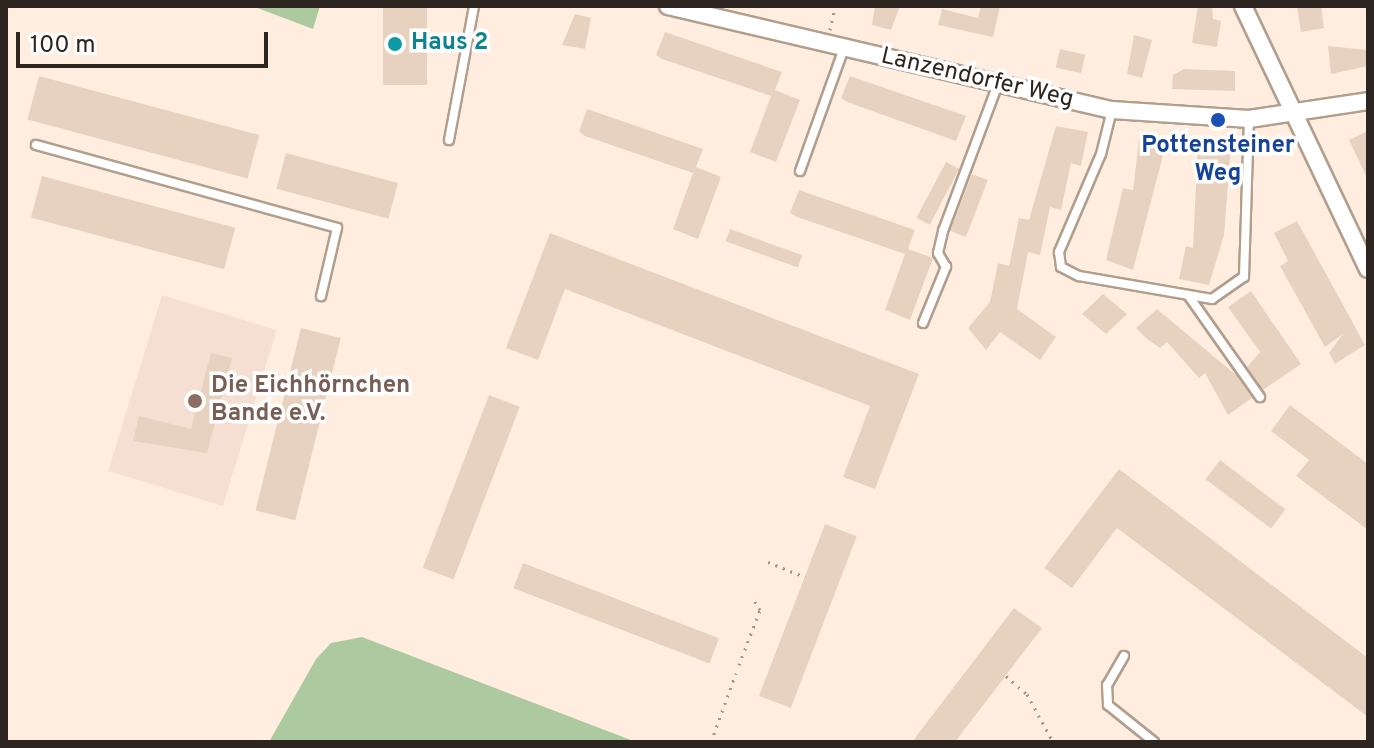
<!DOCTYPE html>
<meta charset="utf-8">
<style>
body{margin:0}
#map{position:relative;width:1374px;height:748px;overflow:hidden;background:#ffeedf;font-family:Overpass,sans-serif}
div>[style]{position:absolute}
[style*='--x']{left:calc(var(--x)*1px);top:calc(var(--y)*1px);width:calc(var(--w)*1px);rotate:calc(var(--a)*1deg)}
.education>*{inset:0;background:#f5ded2;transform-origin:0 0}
.green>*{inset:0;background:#acc99f}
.building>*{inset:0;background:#e6d2be;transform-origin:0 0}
.path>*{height:3px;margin-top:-1.5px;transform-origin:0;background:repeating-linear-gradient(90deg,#a2958a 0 2px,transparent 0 8px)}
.roads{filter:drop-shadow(2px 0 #b29e8d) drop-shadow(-2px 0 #b29e8d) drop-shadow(0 2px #b29e8d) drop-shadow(0 -2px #b29e8d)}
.lane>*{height:8px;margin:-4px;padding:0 4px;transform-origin:4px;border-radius:4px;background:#fff}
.street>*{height:16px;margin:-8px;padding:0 8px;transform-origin:8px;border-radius:8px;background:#fff}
.dots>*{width:22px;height:22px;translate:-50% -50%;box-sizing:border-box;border:4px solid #fefefe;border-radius:50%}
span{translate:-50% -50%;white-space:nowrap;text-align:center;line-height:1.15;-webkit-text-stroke:7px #fefefe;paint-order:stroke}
.culture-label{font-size:24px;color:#0d838f;font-weight:700}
.left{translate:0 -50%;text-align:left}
.street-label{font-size:24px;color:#2d251f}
.transit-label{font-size:24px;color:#164399;font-weight:700}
.education-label{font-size:24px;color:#785e54;font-weight:700}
.frame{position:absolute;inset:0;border:8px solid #2d251f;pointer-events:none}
.scale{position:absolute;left:16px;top:32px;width:252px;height:36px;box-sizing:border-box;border:4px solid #2d251f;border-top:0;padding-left:10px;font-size:24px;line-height:28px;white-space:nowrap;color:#2d251f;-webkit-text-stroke:6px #fefefe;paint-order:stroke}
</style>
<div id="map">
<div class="education">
<i style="left:162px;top:295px;width:120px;height:184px;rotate:17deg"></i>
</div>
<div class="green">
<i style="clip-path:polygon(252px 6px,320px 6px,313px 29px)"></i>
<i style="clip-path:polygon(362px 637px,636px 742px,269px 742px,316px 659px,331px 643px)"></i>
</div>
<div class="building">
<i style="left:383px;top:6px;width:44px;height:79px"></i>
<i style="clip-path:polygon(875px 6px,900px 6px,891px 30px,872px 25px)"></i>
<i style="clip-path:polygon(981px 6px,1000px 6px,993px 37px,938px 25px,942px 9px,978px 18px)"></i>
<i style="clip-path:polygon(1198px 6px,1212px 6px,1213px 19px,1221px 21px,1217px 47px,1192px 43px)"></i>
<i style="clip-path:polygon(1297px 6px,1321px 6px,1324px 28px,1301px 32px)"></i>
<i style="clip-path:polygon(575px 14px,591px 18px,585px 49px,562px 45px)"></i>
<i style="clip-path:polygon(665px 32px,782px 72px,775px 90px,800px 100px,776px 162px,750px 152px,771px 96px,662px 59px,656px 55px)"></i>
<i style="clip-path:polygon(1134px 35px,1152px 40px,1142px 78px,1127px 74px)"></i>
<i style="clip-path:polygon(1328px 46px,1368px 50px,1368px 66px,1331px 74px)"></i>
<i style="left:1060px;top:49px;width:26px;height:19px;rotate:13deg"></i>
<i style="clip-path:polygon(1184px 69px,1235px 71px,1235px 91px,1172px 89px,1173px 75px)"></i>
<i style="left:39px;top:76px;width:228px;height:45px;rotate:15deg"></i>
<i style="clip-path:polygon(850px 76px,966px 116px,956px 141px,847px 102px,841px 98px)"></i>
<i style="clip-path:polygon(587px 109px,703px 149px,696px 167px,721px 177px,698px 239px,673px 229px,693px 173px,585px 136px,579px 132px)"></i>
<i style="clip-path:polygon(1056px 126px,1088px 132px,1081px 166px,1071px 163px,1061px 210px,1050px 207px,1040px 255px,1028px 252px,1017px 309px,1056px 337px,1040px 360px,1000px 332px,986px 350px,968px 328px,990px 302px,998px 263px,1009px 266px,1019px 218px,1029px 220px)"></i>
<i style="clip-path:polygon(1368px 131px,1368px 180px,1349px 140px)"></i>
<i style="clip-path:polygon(1139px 140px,1166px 144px,1133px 270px,1106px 260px,1123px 188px,1133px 190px)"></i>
<i style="clip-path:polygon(1198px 143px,1231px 146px,1224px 235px,1209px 285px,1179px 279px,1186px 246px,1193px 248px)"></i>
<i style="left:286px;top:153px;width:116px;height:37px;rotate:15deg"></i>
<i style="left:946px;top:162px;width:15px;height:63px;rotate:28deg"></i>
<i style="left:972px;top:174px;width:17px;height:61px;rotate:21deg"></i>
<i style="left:42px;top:176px;width:200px;height:43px;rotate:15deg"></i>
<i style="clip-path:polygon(799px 190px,915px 230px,908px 249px,933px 258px,910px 320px,885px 310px,905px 254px,797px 217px,790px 213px)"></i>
<i style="clip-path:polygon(1297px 221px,1365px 345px,1335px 364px,1329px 353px,1343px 334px,1325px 347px,1280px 266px,1288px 261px,1274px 233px)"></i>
<i style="left:730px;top:229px;width:77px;height:13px;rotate:20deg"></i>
<i style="clip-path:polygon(550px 233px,919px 374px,875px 489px,843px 477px,870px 406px,565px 289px,538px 360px,506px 348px)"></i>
<i style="clip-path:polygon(1251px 291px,1301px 364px,1263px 390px,1247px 367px,1260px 352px,1228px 307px)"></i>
<i style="clip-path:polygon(1103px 294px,1127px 314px,1106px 334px,1082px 314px)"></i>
<i style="clip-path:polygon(1157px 309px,1236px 375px,1252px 398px,1228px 415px,1205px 373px,1199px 378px,1167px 342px,1160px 348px,1147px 339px,1136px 328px)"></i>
<i style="left:301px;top:328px;width:41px;height:188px;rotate:14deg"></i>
<i style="clip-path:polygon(211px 353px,232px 358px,207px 453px,133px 441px,139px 416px,191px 429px)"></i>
<i style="left:489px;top:395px;width:33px;height:185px;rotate:21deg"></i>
<i style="clip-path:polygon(1290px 405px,1368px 464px,1368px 530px,1296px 476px,1309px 460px,1271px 431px)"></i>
<i style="left:1220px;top:460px;width:82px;height:24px;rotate:37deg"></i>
<i style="clip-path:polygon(1119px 469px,1368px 658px,1368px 717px,1117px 528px,1072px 588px,1044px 568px)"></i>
<i style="left:825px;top:524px;width:34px;height:184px;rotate:21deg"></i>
<i style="left:523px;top:563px;width:210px;height:27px;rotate:21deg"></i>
<i style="clip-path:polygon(1014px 608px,1042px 628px,955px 742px,912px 742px)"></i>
</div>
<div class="path">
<i style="--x:830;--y:30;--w:25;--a:-78"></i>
<i style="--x:768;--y:562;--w:40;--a:22"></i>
<i style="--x:739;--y:665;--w:59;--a:-69.1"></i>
<i style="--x:760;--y:610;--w:12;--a:-121"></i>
<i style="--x:1006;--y:676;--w:28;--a:41"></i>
<i style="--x:1027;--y:694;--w:55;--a:61.6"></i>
<i style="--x:711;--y:742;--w:73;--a:-70.1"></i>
</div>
<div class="roads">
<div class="lane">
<i style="--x:1112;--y:110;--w:45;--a:104"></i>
<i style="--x:1101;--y:154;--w:107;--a:113.2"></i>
<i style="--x:1059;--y:252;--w:15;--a:82"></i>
<i style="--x:1061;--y:267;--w:20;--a:27"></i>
<i style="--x:1079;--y:276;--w:135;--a:9.8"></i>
<i style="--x:1212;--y:299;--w:39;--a:-35"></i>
<i style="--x:1244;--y:277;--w:157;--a:-88.2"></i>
<i style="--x:449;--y:140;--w:136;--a:-79.4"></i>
<i style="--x:36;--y:145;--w:312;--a:15.4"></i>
<i style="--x:337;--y:228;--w:70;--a:103.2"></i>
<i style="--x:800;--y:171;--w:131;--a:-70.3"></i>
<i style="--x:1188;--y:295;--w:125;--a:54.8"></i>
<i style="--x:923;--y:323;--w:61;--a:-67.7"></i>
<i style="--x:946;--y:267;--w:16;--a:-120"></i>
<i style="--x:938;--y:253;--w:23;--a:-77"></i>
<i style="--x:943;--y:231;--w:157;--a:-69.5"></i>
<i style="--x:1124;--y:656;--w:34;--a:120"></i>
<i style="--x:1107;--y:685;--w:20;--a:87"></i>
<i style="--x:1108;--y:705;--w:59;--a:38.8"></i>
</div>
<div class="street">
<i style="--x:668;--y:6;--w:456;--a:13.2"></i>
<i style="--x:1112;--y:110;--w:137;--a:3.8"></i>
<i style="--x:1249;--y:119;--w:120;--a:-8.6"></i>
<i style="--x:1243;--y:6;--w:291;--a:64.6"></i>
</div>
</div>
<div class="dots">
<i style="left:395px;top:44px;background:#0f9aa8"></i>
<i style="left:1218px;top:120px;background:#1a4fb4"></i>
<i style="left:195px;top:401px;background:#8d6e63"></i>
</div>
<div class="culture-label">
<span class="left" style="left:411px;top:44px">Haus 2</span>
</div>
<div class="street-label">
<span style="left:977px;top:79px;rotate:13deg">Lanzendorfer Weg</span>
</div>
<div class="transit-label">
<span style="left:1218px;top:161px">Pottensteiner<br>Weg</span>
</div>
<div class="education-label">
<span class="left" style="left:211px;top:401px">Die Eichhörnchen<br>Bande e.V.</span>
</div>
<div class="frame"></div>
<div class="scale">100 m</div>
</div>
